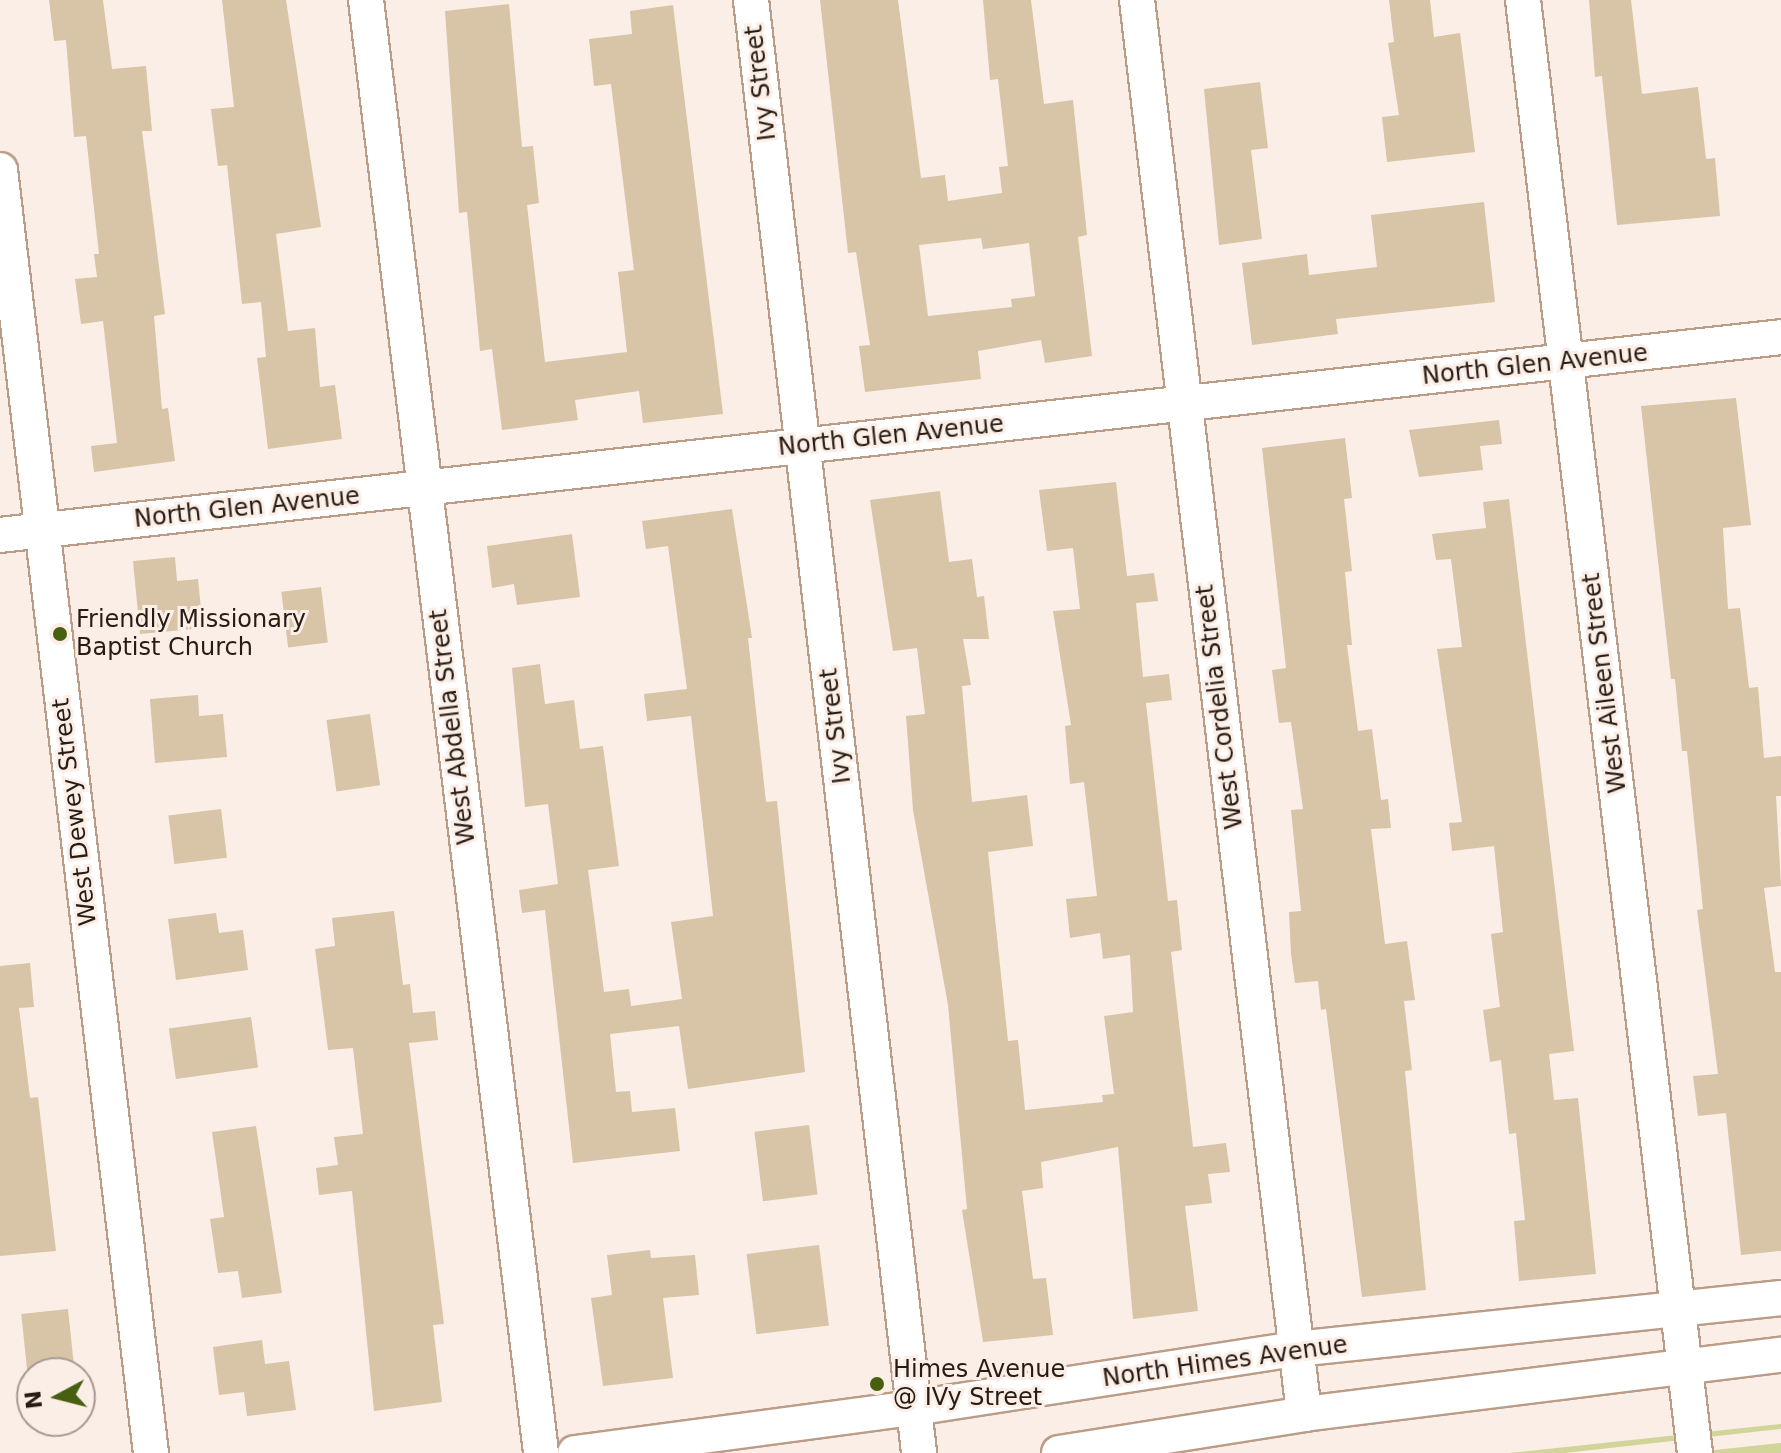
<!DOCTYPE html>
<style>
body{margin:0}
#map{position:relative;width:1781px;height:1453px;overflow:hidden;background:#fbeee6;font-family:"DejaVu Sans",sans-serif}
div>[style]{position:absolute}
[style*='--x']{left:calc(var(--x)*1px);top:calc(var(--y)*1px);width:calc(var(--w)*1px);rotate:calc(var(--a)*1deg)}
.green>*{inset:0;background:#d1d59a}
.building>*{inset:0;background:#d8c4a7;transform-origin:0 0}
.roads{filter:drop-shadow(2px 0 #ba9c87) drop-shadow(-2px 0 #ba9c87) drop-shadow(0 2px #ba9c87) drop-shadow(0 -2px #ba9c87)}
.minor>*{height:34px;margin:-17px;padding:0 17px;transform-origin:17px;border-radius:17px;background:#fff}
.dots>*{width:22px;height:22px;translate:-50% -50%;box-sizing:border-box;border:4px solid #fbeee6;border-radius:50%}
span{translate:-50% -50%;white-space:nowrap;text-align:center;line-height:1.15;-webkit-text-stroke:6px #fbeee6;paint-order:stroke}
.street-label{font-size:24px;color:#271c14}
.poi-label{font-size:24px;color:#271c14}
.left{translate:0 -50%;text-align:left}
.north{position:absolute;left:16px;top:1357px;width:80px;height:80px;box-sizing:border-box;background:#fbeee6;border:2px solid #a69a92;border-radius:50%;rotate:263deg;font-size:22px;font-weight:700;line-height:32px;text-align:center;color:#271c14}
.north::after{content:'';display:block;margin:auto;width:28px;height:36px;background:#466010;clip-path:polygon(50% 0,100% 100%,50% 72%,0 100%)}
</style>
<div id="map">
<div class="green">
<i style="clip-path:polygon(1781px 1424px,1781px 1429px,1565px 1453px,1509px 1453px)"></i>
<i style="clip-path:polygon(1781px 1443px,1781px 1453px,1687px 1453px)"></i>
</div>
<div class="building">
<i style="clip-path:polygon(49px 0,103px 0,112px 69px,146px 66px,152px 131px,142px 131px,165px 314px,154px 316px,162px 409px,168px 408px,175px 461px,94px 472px,91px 446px,117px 443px,103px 321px,81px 324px,75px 279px,97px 277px,94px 254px,99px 254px,86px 136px,74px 137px,66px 40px,54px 41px)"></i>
<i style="clip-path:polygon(222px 0,286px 0,321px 227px,276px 234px,288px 331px,315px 328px,320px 387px,335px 385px,342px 439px,268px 449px,257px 358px,266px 357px,261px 302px,242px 304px,227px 165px,218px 166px,211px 109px,234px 107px)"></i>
<i style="clip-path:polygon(evenodd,820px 0,898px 0,921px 178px,945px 175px,948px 201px,1002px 193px,999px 167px,1008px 166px,998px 79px,990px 80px,983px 0,1031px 0,1044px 104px,1073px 100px,1087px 235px,1078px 237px,1092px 356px,1045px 363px,1041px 340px,978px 351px,981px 379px,865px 392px,859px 346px,870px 345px,856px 252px,848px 253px,820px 0,981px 238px,983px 249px,1029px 243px,1035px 296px,1011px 299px,1012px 307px,928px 316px,919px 245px,981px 238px)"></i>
<i style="clip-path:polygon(1389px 0,1430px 0,1434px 37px,1460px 33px,1475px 152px,1387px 162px,1382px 117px,1399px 115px,1388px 43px,1394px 42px)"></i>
<i style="clip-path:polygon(1589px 0,1631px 0,1642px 94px,1698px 87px,1706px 159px,1715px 158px,1720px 216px,1617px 225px,1602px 76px,1595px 77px)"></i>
<i style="clip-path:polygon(509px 4px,522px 147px,533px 146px,539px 203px,527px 205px,545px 362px,627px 352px,618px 272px,634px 270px,611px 84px,594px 86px,589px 39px,632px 34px,630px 11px,673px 5px,723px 414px,643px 423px,639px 391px,575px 400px,578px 420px,502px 430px,492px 349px,480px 351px,467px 212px,459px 213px,445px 11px)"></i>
<i style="clip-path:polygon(1260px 82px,1268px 148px,1251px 150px,1262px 239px,1219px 245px,1204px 89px)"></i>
<i style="clip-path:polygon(1484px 202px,1495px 302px,1336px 319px,1338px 334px,1252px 345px,1242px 263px,1307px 254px,1309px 275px,1377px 267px,1371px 215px)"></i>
<i style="clip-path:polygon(1736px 398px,1751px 525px,1723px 528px,1728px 609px,1740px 608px,1749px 688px,1758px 687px,1764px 758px,1781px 756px,1781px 796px,1776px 796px,1781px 886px,1764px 888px,1775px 972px,1781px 972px,1781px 1251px,1741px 1255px,1726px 1113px,1698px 1116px,1693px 1076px,1718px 1074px,1697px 910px,1703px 909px,1687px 751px,1682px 751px,1675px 679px,1671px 679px,1641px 406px)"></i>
<i style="clip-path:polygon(1499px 420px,1502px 444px,1480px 446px,1483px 470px,1419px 477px,1409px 430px)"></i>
<i style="clip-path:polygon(1345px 438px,1352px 498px,1344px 499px,1352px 571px,1345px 572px,1352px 645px,1347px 645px,1358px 731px,1372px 729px,1381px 800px,1388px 799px,1391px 828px,1371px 829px,1385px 944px,1407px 941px,1415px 1000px,1404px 1001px,1412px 1070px,1405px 1071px,1426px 1290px,1362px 1297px,1326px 1009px,1321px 1010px,1318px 981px,1295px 983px,1291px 954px,1289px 912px,1301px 911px,1291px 810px,1303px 809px,1291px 722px,1279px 723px,1272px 670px,1286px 668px,1262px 448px)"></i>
<i style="clip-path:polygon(1116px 482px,1127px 576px,1154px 573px,1158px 601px,1136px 603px,1143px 677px,1169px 674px,1172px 700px,1146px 703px,1168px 901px,1177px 900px,1182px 950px,1171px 952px,1193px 1147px,1226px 1143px,1230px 1172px,1208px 1174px,1212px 1203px,1185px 1206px,1198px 1311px,1133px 1319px,1118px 1147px,1041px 1162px,1043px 1188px,1022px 1191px,1033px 1279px,1046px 1278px,1053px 1335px,983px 1342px,962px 1210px,967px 1209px,948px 1005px,913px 810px,906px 716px,925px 714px,917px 648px,893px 651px,870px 500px,940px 491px,949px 562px,972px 559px,977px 597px,984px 596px,989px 639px,963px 639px,971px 685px,962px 686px,972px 802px,1027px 795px,1033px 846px,988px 852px,1008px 1041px,1018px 1040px,1025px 1110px,1103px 1102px,1102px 1095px,1114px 1094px,1104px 1016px,1133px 1012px,1130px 955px,1103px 959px,1100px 933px,1070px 938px,1066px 899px,1097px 896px,1084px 782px,1070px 784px,1065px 726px,1071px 725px,1053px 611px,1080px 609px,1073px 548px,1047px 551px,1039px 490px)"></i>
<i style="clip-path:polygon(1509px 499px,1574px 1051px,1549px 1054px,1554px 1100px,1578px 1098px,1596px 1274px,1519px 1281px,1514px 1221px,1525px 1220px,1516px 1133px,1509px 1134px,1501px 1060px,1490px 1062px,1483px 1010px,1500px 1007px,1491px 934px,1503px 932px,1494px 846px,1452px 851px,1449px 823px,1462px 822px,1437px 649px,1462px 647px,1451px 559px,1436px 560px,1432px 534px,1486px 528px,1483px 502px)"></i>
<i style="clip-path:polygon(732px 509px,752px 638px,748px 638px,766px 802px,777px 801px,805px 1072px,688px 1089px,679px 1026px,610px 1034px,616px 1092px,630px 1091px,632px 1112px,675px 1108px,680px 1151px,573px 1163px,545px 910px,522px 913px,519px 890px,558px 884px,548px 804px,525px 807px,512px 668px,540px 664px,545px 704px,574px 700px,580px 749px,603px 746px,619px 866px,588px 870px,604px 992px,629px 989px,631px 1006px,682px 999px,671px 922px,713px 916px,691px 716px,647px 721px,644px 694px,687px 689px,668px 546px,646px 549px,642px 521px)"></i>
<i style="clip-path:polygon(572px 534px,580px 597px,517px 605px,514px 584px,492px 588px,487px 546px)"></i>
<i style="clip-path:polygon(175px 557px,177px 581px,198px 579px,203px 628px,140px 634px,133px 561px)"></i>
<i style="left:321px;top:587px;width:56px;height:40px;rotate:83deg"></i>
<i style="clip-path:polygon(198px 695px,199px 716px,223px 714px,227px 757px,155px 763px,150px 699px)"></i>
<i style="left:370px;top:714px;width:72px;height:44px;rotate:82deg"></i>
<i style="left:221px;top:809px;width:49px;height:53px;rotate:83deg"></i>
<i style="clip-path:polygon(394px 911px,403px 985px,410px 984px,413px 1013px,435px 1011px,438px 1040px,409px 1043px,444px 1324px,433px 1325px,442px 1402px,374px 1411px,352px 1191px,319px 1195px,316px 1168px,338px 1165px,334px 1137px,363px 1134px,353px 1048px,328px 1050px,315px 949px,335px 946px,332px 918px)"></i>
<i style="clip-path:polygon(216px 913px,219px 933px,243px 930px,248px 970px,176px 980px,168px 919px)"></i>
<i style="clip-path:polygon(30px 963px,34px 1007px,19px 1008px,30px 1098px,38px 1097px,56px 1251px,0 1256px,0 966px)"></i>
<i style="left:251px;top:1017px;width:51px;height:83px;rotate:82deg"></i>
<i style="left:809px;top:1125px;width:70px;height:55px;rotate:83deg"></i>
<i style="clip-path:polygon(256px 1126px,282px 1293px,242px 1298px,238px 1271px,218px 1273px,210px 1219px,224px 1217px,212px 1132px)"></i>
<i style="left:819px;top:1245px;width:81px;height:73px;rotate:83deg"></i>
<i style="clip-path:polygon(650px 1250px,651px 1258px,695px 1255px,699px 1295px,663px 1298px,673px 1378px,603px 1386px,591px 1298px,612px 1295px,607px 1255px)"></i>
<i style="left:68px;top:1309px;width:64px;height:47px;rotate:84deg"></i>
<i style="clip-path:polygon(262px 1340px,265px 1364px,289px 1361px,296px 1410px,247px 1416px,244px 1392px,219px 1395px,213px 1347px)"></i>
</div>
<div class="roads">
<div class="minor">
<i style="--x:366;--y:0;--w:1464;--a:83.13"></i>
<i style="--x:751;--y:0;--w:1463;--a:83.4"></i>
<i style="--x:1137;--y:0;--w:1424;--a:83.26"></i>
<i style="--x:1523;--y:0;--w:1463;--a:83.25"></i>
<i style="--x:0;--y:170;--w:1292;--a:83.29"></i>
<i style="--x:0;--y:535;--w:1792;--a:-6.34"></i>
<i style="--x:575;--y:1453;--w:342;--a:-7.6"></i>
<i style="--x:914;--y:1408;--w:387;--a:-8.8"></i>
<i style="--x:1296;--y:1349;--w:488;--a:-6"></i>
<i style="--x:1059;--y:1453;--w:248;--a:-9"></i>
<i style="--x:1304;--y:1414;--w:481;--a:-7.1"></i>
</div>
</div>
<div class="dots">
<i style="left:60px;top:634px;background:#466010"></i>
<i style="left:877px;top:1384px;background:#466010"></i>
</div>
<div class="street-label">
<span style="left:761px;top:83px;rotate:-97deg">Ivy Street</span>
<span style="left:1535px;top:365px;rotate:-6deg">North Glen Avenue</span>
<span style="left:891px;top:436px;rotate:-6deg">North Glen Avenue</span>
<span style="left:247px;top:508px;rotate:-6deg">North Glen Avenue</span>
<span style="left:1605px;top:683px;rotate:-97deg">West Aileen Street</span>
<span style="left:1220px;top:707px;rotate:-97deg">West Cordelia Street</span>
<span style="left:836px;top:726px;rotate:-97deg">Ivy Street</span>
<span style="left:453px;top:727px;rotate:-97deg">West Abdella Street</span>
<span style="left:75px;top:812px;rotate:-97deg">West Dewey Street</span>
<span style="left:1225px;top:1362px;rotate:-8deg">North Himes Avenue</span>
</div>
<div class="poi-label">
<span class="left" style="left:76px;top:634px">Friendly Missionary<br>Baptist Church</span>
<span class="left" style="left:893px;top:1384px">Himes Avenue<br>@ IVy Street</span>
</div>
<div class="north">N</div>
</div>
